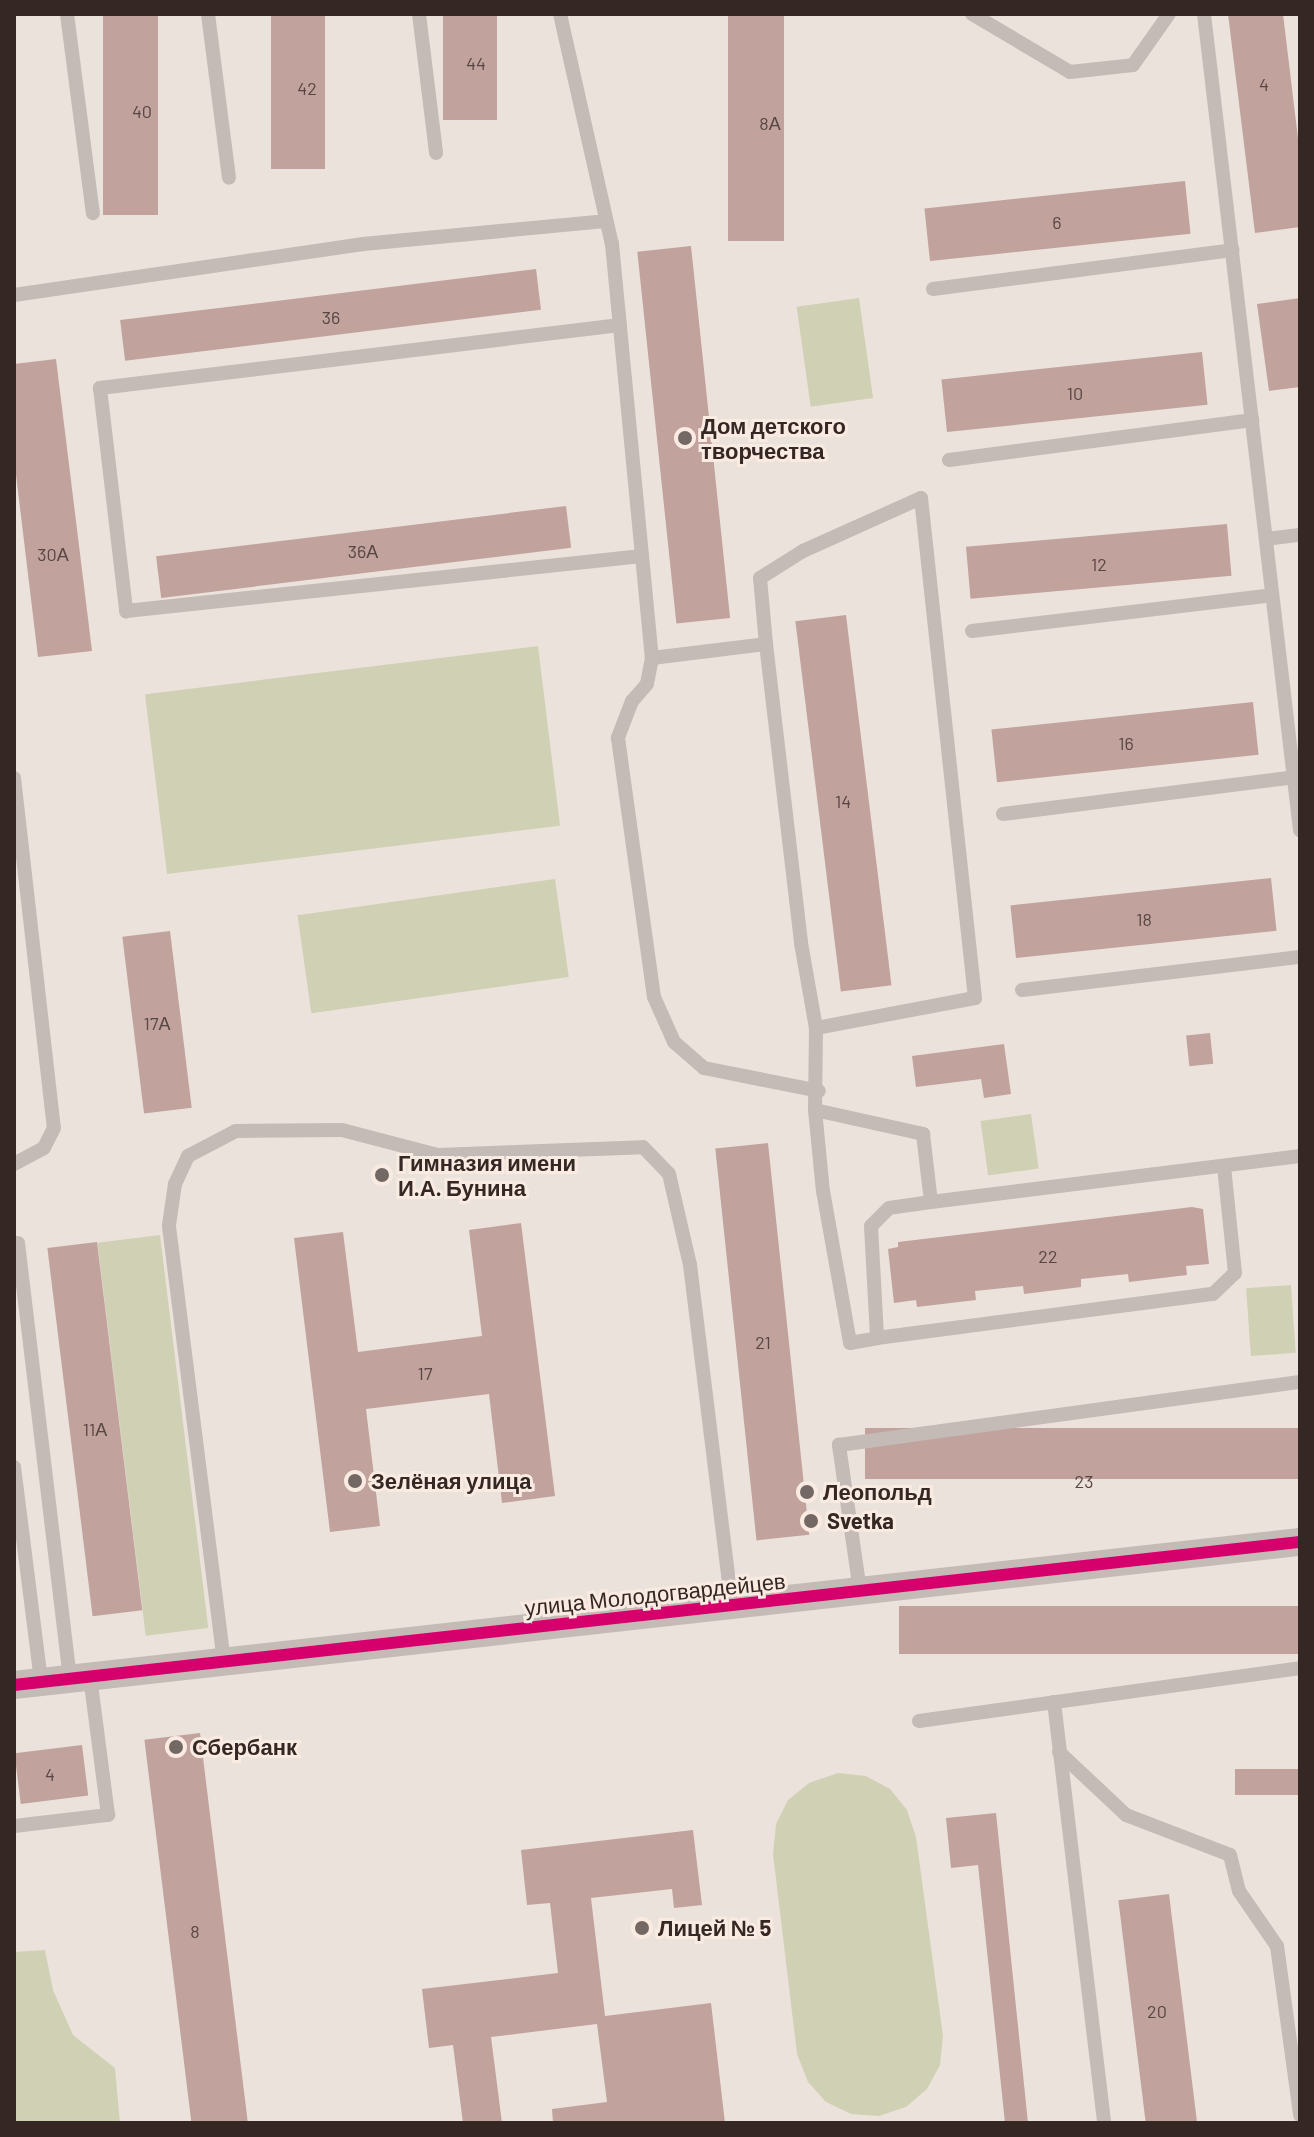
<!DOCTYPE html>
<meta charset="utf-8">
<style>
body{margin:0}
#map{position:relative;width:1314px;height:2137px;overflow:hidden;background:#ece2dc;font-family:Barlow,sans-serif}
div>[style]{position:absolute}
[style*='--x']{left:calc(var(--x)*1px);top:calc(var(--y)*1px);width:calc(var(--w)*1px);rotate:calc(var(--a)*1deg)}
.green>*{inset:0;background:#d0d0b5;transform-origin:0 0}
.building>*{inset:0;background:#c1a29d;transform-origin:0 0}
.lane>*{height:14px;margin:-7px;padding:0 7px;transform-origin:7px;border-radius:7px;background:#c4bab6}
.street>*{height:28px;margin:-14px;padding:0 14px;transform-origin:14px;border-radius:14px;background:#c4bab6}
.cycleway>*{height:12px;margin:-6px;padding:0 6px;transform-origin:6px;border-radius:6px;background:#d6006c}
.dots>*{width:22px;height:22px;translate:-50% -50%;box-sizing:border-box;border:4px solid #faebe2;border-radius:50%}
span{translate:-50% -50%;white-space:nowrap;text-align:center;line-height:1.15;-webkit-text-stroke:6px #faebe2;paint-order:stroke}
.number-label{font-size:18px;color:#574642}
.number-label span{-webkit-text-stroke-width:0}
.poi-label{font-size:22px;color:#342724;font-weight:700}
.left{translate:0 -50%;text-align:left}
.street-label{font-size:22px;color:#342724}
.frame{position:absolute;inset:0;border:16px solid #342724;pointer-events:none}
</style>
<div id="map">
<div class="green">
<i style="left:859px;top:298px;width:101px;height:63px;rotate:82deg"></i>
<i style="left:538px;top:646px;width:181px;height:396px;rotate:83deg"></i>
<i style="left:555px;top:879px;width:99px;height:260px;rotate:82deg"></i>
<i style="left:1031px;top:1114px;width:55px;height:51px;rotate:82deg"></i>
<i style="left:160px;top:1235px;width:396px;height:63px;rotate:83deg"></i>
<i style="left:1291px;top:1285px;width:68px;height:45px;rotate:86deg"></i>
<i style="clip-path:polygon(838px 1773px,866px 1776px,890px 1789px,907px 1810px,916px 1837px,943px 2036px,940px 2065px,927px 2089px,906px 2107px,879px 2116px,851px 2114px,826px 2102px,808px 2082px,797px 2054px,773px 1854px,776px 1824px,788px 1800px,809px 1783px)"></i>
<i style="clip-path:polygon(45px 1950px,53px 1990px,73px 2035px,115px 2068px,120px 2123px,14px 2123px,14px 1952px)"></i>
</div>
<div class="building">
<i style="left:103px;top:14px;width:55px;height:201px"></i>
<i style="left:271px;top:14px;width:54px;height:155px"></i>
<i style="left:443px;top:14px;width:54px;height:106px"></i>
<i style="left:728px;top:14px;width:56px;height:227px"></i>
<i style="clip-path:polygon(1228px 14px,1283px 14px,1300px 155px,1300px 227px,1255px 233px)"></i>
<i style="left:1185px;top:181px;width:53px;height:262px;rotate:84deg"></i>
<i style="left:691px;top:246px;width:374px;height:54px;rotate:84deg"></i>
<i style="left:536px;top:269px;width:41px;height:419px;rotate:83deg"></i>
<i style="clip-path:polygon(1300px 298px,1300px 387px,1269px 391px,1257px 304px)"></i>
<i style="left:1202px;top:352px;width:53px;height:262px;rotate:84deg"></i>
<i style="clip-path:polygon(56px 359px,92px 651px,38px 657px,14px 458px,14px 364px)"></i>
<i style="left:566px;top:506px;width:42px;height:413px;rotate:83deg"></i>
<i style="left:1227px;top:524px;width:52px;height:262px;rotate:85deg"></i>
<i style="left:846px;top:615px;width:373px;height:51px;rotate:83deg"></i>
<i style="left:1253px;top:702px;width:53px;height:263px;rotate:84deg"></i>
<i style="left:1271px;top:878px;width:53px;height:262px;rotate:84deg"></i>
<i style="left:170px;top:931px;width:178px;height:48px;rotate:83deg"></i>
<i style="left:1210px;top:1033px;width:31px;height:24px;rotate:84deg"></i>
<i style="clip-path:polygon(1004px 1044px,1011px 1094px,984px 1098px,981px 1079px,916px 1087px,912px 1056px)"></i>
<i style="left:768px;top:1143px;width:394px;height:53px;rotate:84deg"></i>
<i style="clip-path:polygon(1192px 1207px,1203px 1209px,1209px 1264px,1186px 1266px,1187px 1275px,1129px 1282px,1128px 1274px,1081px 1279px,1081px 1287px,1024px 1294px,1023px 1286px,975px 1291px,976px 1300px,917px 1307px,916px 1300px,894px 1303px,888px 1249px,898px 1247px,898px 1242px)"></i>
<i style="clip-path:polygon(521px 1223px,555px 1496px,502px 1503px,489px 1394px,366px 1409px,380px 1526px,330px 1532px,294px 1238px,343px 1232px,358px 1352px,482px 1336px,469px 1230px)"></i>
<i style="left:97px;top:1242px;width:371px;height:50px;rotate:83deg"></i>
<i style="left:1300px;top:1428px;width:51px;height:435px;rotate:90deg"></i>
<i style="left:1300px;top:1606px;width:48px;height:401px;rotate:90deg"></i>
<i style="left:200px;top:1733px;width:393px;height:56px;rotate:83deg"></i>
<i style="left:82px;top:1745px;width:51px;height:68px;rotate:83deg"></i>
<i style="left:1300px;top:1769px;width:26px;height:65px;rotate:90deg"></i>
<i style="clip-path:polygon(996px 1813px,1028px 2123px,1005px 2123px,978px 1865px,951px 1868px,946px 1818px)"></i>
<i style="clip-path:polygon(693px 1830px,702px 1905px,674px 1908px,672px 1889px,591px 1898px,605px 2016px,711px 2003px,725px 2123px,553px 2123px,552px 2109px,607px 2102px,597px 2024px,491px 2037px,502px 2123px,463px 2123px,453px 2045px,429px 2048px,422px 1989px,558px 1973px,550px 1903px,527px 1905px,521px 1850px)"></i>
<i style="left:1169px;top:1894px;width:231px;height:51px;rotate:83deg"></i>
</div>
<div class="lane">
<i style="--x:67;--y:14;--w:201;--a:82.6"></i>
<i style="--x:208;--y:14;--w:165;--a:82.7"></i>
<i style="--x:419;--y:14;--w:140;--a:83"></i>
<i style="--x:560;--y:14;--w:236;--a:77.3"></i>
<i style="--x:612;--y:244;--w:416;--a:84.5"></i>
<i style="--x:652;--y:658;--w:115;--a:-7"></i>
<i style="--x:766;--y:644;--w:301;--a:83.3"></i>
<i style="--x:801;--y:943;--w:86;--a:80"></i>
<i style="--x:816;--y:1028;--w:82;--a:90.7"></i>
<i style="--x:815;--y:1110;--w:81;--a:84.4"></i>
<i style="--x:823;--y:1191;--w:154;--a:79.9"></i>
<i style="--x:850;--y:1343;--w:27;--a:-10"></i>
<i style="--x:972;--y:14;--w:114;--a:30.6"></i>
<i style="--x:1070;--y:72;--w:63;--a:-6.3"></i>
<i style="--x:1133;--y:65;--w:62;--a:-54.8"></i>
<i style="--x:1204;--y:14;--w:822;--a:83.29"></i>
<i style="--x:933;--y:289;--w:302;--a:-7.4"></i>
<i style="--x:14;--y:295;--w:353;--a:-8.3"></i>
<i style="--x:363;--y:244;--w:243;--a:-5.4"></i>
<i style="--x:620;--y:325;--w:524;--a:173.09"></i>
<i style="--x:100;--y:388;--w:225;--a:83.3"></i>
<i style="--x:126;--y:611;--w:519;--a:-6.08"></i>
<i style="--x:949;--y:460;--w:306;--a:-7.5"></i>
<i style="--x:1266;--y:539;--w:34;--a:-7"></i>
<i style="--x:972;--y:631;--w:302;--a:-6.8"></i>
<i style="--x:766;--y:644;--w:66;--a:-95.2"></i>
<i style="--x:760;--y:578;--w:51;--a:-32.1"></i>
<i style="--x:803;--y:551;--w:129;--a:-24.2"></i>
<i style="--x:921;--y:498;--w:503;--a:83.84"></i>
<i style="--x:975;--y:998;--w:162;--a:169.3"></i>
<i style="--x:652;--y:658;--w:26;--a:101"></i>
<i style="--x:647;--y:684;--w:23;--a:131"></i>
<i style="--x:632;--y:701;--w:40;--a:111"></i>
<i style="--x:618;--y:738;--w:261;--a:82.1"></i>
<i style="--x:654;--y:997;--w:49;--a:66"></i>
<i style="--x:674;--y:1042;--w:40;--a:41"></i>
<i style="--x:704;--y:1068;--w:117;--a:11.3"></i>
<i style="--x:14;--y:778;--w:352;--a:83.5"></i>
<i style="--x:54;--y:1128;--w:22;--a:117"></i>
<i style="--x:44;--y:1148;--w:34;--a:152"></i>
<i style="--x:1003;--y:814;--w:293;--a:-7.2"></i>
<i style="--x:1022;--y:990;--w:280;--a:-6.8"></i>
<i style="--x:815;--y:1110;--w:111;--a:12.5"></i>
<i style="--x:923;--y:1134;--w:68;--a:83.3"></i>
<i style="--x:931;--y:1202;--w:372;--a:-7.1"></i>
<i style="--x:931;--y:1202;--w:42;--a:171.9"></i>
<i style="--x:889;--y:1208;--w:25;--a:135"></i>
<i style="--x:871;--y:1226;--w:112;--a:86.9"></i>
<i style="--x:877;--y:1338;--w:339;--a:-7.5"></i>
<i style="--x:1213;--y:1294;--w:30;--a:-44"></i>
<i style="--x:1235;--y:1273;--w:107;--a:-95.9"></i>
<i style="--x:18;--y:1243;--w:439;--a:83.2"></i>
<i style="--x:14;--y:1467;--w:217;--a:82.8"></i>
<i style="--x:860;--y:1591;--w:148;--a:-98.2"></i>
<i style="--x:839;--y:1445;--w:465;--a:-7.8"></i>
<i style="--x:224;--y:1662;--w:440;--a:-97.2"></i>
<i style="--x:169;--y:1225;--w:41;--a:-81.7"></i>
<i style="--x:175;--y:1184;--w:31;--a:-65"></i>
<i style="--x:188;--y:1156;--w:54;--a:-27.5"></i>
<i style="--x:236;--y:1131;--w:106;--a:-0.5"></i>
<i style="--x:342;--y:1130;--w:99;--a:14.6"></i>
<i style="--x:438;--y:1155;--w:205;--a:-2.2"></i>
<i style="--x:643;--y:1147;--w:37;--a:46"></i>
<i style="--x:669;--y:1174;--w:93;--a:77"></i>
<i style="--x:690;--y:1265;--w:343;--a:83"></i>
<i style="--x:1054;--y:1702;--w:424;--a:83.2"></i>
<i style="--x:919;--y:1721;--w:385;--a:-7.9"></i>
<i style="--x:1059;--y:1752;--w:92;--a:43.2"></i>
<i style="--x:1126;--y:1815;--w:111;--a:21"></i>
<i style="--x:1230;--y:1855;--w:37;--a:76"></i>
<i style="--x:1239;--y:1891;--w:67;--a:55.4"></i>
<i style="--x:1277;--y:1946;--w:171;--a:82.2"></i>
<i style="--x:14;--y:1826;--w:95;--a:-6.7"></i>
<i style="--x:108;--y:1815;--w:139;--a:-97.4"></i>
</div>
<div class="street">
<i style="--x:14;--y:1685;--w:1294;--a:-6.35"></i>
</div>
<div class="cycleway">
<i style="--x:14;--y:1685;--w:1294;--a:-6.35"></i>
</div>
<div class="dots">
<i style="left:685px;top:438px;background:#746864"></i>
<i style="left:382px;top:1175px;background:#746864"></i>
<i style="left:355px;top:1481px;background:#746864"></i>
<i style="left:807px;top:1492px;background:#746864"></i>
<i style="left:811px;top:1521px;background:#746864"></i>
<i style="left:176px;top:1747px;background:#746864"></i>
<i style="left:642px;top:1928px;background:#746864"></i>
</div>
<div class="number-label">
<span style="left:476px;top:63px">44</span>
<span style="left:1264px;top:84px">4</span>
<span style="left:307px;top:88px">42</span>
<span style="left:142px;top:111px">40</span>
<span style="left:770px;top:123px">8А</span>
<span style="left:1057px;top:222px">6</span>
<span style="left:331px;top:317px">36</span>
<span style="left:1075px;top:393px">10</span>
<span style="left:363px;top:551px">36А</span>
<span style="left:53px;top:554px">30А</span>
<span style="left:1099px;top:564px">12</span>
<span style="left:1126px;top:743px">16</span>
<span style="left:843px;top:801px">14</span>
<span style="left:1144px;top:919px">18</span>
<span style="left:157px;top:1023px">17А</span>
<span style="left:1048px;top:1256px">22</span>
<span style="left:763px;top:1342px">21</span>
<span style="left:425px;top:1373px">17</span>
<span style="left:95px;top:1429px">11А</span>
<span style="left:1084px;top:1481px">23</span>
<span style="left:50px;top:1774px">4</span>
<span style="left:195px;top:1931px">8</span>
<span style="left:1157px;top:2011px">20</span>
</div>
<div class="poi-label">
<span class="left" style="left:701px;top:438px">Дом детского<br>творчества</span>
<span class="left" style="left:398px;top:1175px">Гимназия имени<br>И.А. Бунина</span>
<span class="left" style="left:371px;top:1481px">Зелёная улица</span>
<span class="left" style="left:823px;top:1492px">Леопольд</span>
<span class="left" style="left:827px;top:1521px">Svetka</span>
<span class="left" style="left:192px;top:1747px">Сбербанк</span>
<span class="left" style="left:658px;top:1928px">Лицей № 5</span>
</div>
<div class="street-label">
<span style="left:655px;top:1594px;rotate:-6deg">улица Молодогвардейцев</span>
</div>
<div class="frame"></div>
</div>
